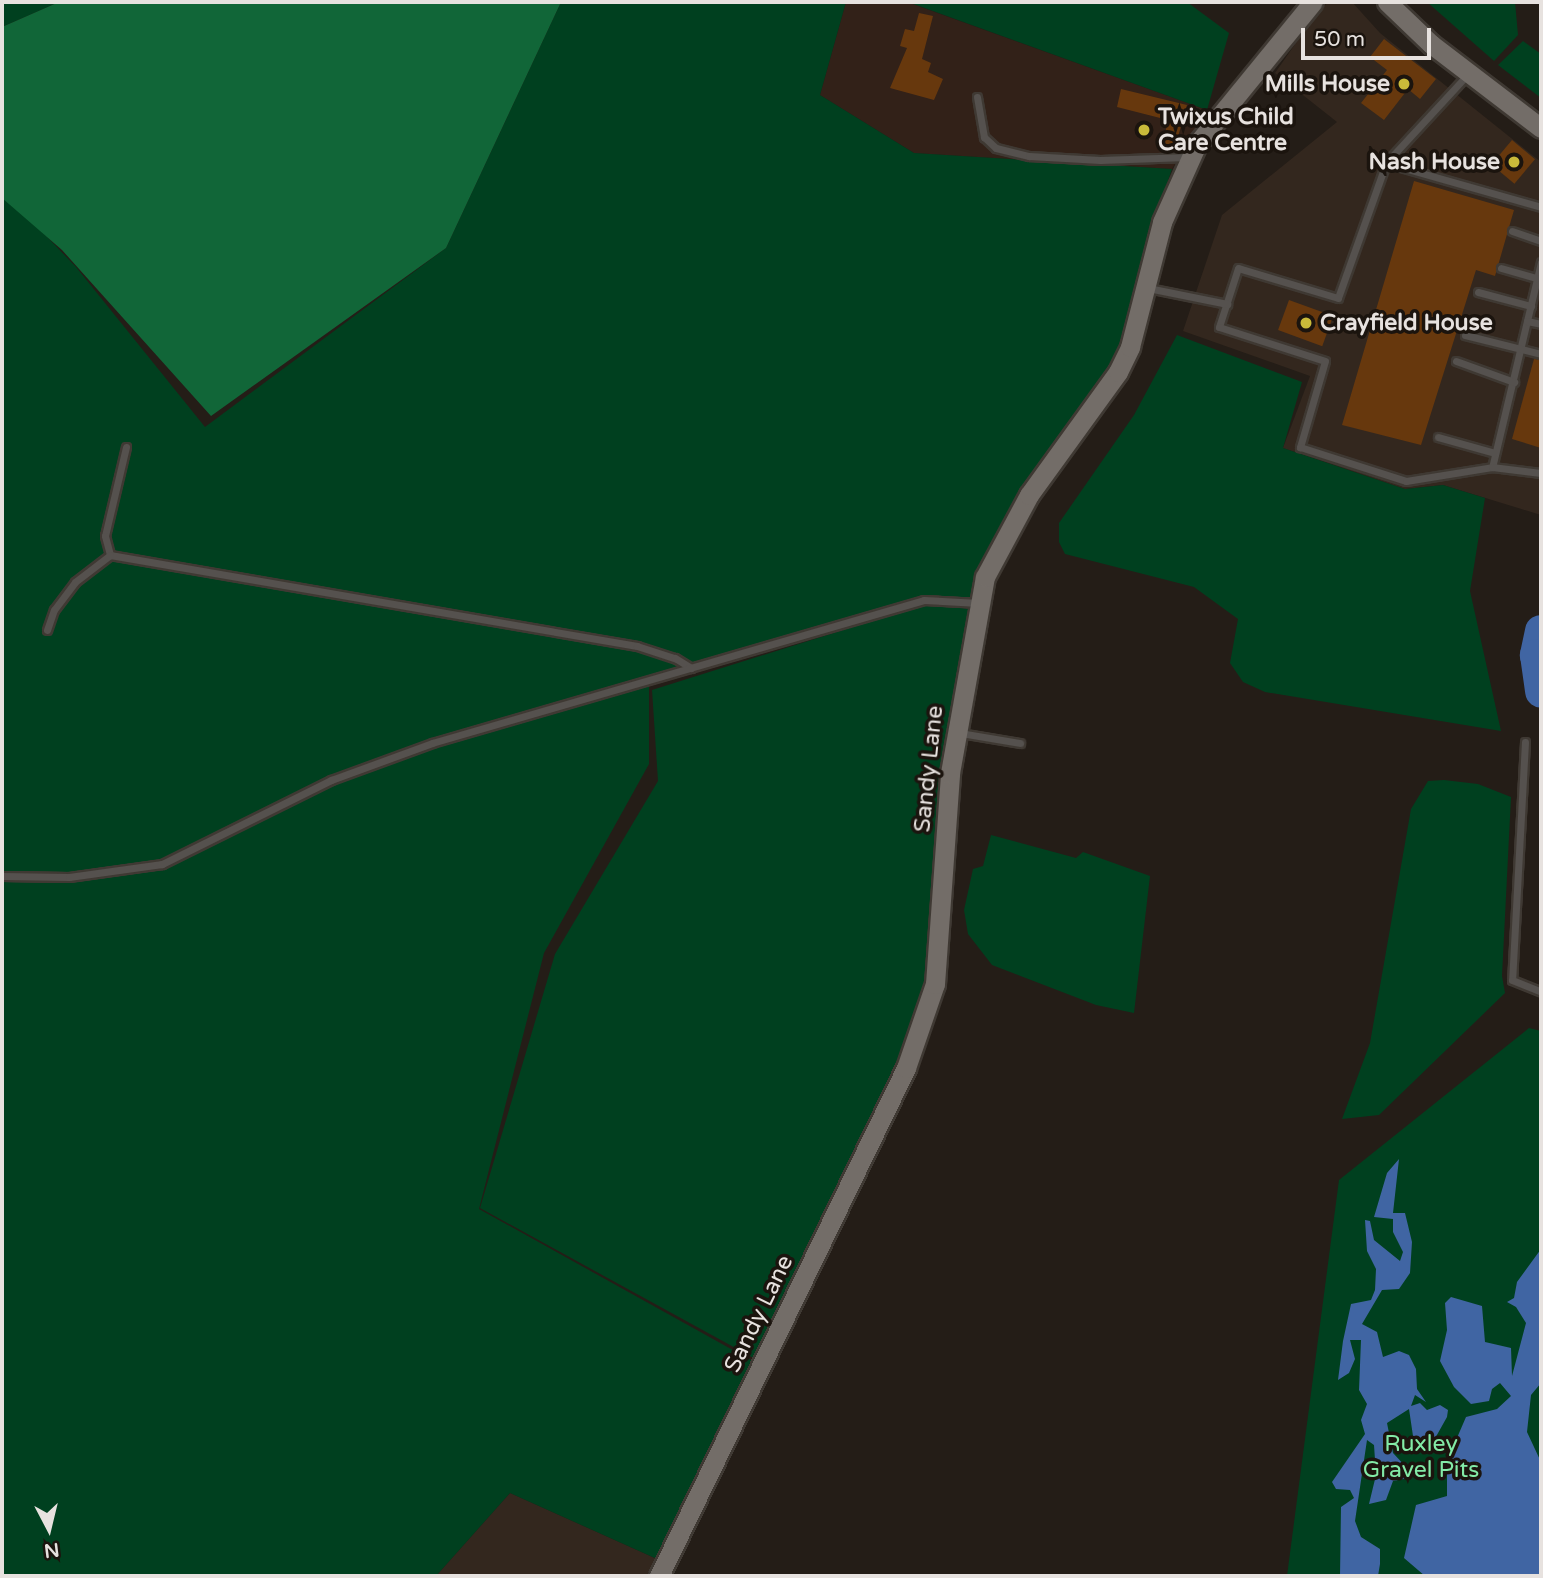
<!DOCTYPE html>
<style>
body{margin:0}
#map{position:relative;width:1543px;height:1578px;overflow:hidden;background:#241d17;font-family:"Varela Round",sans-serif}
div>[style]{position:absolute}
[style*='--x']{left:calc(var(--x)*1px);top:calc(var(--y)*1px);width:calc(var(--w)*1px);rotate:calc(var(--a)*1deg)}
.built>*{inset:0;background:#33271e}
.education>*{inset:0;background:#322118}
.green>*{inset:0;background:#00401f}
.forest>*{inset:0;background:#116638}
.water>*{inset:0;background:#4065a3}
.river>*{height:32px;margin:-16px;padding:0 16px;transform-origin:16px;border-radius:16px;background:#4065a3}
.building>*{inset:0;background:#67380d;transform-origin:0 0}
.roads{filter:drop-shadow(2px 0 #3f3933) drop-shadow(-2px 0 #3f3933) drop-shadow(0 2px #3f3933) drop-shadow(0 -2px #3f3933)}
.lane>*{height:7px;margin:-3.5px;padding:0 3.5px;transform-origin:3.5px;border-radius:3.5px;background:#55514e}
.secondary>*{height:19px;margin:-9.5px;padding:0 9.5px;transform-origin:9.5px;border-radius:9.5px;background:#736d68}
.dots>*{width:19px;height:19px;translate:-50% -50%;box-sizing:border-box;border:4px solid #1b140e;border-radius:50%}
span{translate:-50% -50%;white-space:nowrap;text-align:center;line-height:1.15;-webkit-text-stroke:7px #1b140e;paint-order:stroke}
.poi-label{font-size:23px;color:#e7e2df;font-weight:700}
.right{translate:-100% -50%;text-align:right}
.left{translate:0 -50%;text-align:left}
.street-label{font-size:23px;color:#e7e2df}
.park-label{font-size:23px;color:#83eba7}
.frame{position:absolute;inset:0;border:4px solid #e7e2df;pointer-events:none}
.north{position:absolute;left:14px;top:1494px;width:70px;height:70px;-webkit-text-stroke:5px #1b140e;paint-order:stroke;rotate:173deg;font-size:19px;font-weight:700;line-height:28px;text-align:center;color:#e7e2df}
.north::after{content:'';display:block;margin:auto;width:24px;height:32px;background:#e7e2df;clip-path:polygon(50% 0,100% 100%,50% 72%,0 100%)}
.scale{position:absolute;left:1301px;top:28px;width:130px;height:32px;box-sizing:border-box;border:4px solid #e7e2df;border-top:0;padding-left:9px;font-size:21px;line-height:24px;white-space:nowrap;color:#e7e2df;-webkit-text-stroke:5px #1b140e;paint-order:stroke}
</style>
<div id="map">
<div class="built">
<i style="clip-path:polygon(1330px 2px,1352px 2px,1380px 33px,1541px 162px,1541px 515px,1443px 485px,1405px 489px,1283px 448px,1310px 376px,1183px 331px,1222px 215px,1337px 122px,1275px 73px,1321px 7px)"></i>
<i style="clip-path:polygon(510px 1493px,657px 1559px,646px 1576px,436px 1576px)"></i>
</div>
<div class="education">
<i style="clip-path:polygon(846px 2px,907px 2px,1207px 110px,1172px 169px,914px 153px,820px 95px)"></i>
</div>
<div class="green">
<i style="clip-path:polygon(2px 2px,59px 2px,2px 27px)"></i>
<i style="clip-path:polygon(561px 2px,846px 2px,820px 95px,914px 153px,1172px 169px,1154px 221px,1128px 346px,974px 600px,921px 597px,649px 678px,649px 764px,544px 953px,479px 1209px,758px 1364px,657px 1559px,510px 1493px,436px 1576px,2px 1576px,2px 190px,76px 267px,205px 427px,446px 248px)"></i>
<i style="clip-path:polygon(908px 2px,1187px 2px,1229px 33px,1207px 110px)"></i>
<i style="clip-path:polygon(1427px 2px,1515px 2px,1518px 35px,1494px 61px)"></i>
<i style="clip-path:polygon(1523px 41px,1541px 54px,1541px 98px,1498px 65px)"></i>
<i style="clip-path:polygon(1177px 335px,1302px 382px,1283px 448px,1405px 489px,1443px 485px,1485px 498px,1470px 591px,1501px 731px,1265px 692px,1243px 682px,1230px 663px,1238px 619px,1194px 587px,1065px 554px,1059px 542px,1059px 523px,1134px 415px)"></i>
<i style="clip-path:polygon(923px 605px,974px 609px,933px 984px,905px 1068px,761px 1362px,480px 1208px,555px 954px,658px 781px,652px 690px)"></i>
<i style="clip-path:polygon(1444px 780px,1478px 784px,1511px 797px,1502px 976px,1505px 993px,1379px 1115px,1342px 1119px,1370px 1043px,1411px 809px,1428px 781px)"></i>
<i style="clip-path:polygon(991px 835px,1076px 858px,1083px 852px,1150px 876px,1134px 1013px,1096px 1005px,992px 965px,968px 934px,964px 910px,973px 869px,983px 866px)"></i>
<i style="clip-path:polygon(1529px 1028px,1541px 1031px,1541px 1576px,1287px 1576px,1339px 1180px)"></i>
</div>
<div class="forest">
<i style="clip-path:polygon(59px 2px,561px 2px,446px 248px,211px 416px,62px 250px,2px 198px,2px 27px)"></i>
</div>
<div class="water">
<i style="clip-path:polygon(1399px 1159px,1393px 1213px,1405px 1213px,1412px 1242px,1410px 1273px,1399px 1289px,1382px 1290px,1362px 1324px,1377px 1332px,1383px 1357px,1399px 1351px,1409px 1355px,1416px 1369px,1417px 1389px,1426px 1402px,1415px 1395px,1411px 1406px,1420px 1403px,1427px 1410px,1440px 1405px,1448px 1410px,1447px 1417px,1433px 1442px,1424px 1445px,1413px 1436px,1409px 1409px,1387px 1423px,1393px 1453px,1407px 1468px,1408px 1478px,1393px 1481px,1386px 1500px,1369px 1504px,1376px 1475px,1374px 1445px,1367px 1440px,1355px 1521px,1361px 1537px,1380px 1549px,1380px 1564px,1378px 1576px,1340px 1576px,1341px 1507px,1354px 1498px,1350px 1490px,1336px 1489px,1332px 1482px,1365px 1434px,1361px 1420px,1367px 1404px,1359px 1390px,1361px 1340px,1350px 1340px,1355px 1359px,1349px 1373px,1338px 1380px,1343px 1341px,1351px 1304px,1371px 1300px,1375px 1290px,1376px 1269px,1367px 1251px,1365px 1220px,1370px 1221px,1374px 1240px,1400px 1261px,1403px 1252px,1393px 1232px,1393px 1219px,1374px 1217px,1387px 1173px)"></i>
<i style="clip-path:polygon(1541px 1249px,1541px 1383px,1531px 1395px,1527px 1432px,1541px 1462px,1541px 1576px,1425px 1576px,1404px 1558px,1416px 1505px,1447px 1496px,1447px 1461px,1466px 1417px,1497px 1409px,1511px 1396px,1500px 1383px,1492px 1389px,1489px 1401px,1471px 1404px,1454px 1387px,1440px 1361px,1447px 1330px,1445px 1303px,1451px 1297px,1482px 1306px,1485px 1342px,1511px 1348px,1512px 1376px,1526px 1323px,1516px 1307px,1507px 1302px,1514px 1298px,1517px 1282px)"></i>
</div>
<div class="river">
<i style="--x:1541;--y:631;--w:25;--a:102"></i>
<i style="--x:1536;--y:655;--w:37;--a:82"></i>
</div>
<div class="building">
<i style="clip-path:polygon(919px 13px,933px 16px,922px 59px,931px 63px,928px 72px,943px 79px,934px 100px,890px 88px,907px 48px,900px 46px,905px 29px,914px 31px)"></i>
<i style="clip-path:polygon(1384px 39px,1436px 79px,1420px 99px,1408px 89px,1384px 120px,1361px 103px,1387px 70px,1370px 57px)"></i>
<i style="clip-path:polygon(1121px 89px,1187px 105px,1174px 151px,1161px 152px,1168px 120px,1117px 107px)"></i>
<i style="left:1512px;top:140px;width:30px;height:32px;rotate:40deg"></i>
<i style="clip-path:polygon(1414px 181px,1514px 210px,1495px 276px,1476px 270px,1421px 445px,1342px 425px)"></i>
<i style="left:1289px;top:300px;width:47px;height:32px;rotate:20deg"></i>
<i style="clip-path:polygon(1534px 359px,1541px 360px,1541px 448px,1512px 439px)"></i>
</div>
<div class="roads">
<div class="lane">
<i style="--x:1468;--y:74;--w:121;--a:132.7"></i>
<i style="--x:1386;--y:163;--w:143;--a:109.6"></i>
<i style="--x:1338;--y:298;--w:104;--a:-163.3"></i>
<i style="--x:1238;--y:268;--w:62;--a:107.9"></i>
<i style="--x:1219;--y:327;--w:111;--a:17.8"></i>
<i style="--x:1325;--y:361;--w:90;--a:106.2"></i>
<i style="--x:1300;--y:447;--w:111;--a:17.8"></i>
<i style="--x:1406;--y:481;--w:87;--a:-9.2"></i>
<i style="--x:977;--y:97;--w:41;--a:80.1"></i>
<i style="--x:984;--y:137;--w:16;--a:43"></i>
<i style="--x:996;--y:148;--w:34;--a:14"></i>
<i style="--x:1029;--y:156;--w:71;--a:3.2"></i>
<i style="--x:1100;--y:160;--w:87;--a:-2"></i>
<i style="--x:1386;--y:163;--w:161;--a:15.8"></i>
<i style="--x:1512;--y:231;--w:31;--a:19"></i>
<i style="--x:1541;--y:262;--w:211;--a:103.4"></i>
<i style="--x:1492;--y:467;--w:49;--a:7"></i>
<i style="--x:1501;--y:268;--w:37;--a:16"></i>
<i style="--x:1148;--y:288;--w:81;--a:11.4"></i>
<i style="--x:1478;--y:292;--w:55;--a:14.8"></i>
<i style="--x:1527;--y:321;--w:14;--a:12"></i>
<i style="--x:1465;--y:335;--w:78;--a:14"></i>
<i style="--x:1456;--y:361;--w:62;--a:19.9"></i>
<i style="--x:1438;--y:437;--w:59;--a:15.7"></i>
<i style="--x:126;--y:447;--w:91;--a:103.3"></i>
<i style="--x:105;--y:536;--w:20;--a:75"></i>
<i style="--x:110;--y:555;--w:535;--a:9.8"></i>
<i style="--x:637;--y:646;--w:40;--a:18"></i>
<i style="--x:675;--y:658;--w:19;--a:32"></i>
<i style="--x:47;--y:630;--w:21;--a:-71"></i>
<i style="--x:54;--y:610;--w:35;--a:-53"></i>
<i style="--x:75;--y:582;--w:44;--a:-37.6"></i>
<i style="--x:960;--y:733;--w:61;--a:9.5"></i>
<i style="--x:1525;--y:742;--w:238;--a:93.1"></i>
<i style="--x:1512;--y:980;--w:31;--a:22"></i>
<i style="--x:2;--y:876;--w:67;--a:0.9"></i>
<i style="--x:69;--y:877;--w:94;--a:-8"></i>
<i style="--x:162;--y:864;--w:189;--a:-26.4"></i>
<i style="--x:331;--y:780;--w:108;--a:-20.1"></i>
<i style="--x:432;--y:743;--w:512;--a:-16.21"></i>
<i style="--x:924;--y:600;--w:55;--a:3.1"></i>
</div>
<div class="secondary">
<i style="--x:1387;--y:2;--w:61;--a:43.7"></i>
<i style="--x:1431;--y:44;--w:138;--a:37.4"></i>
<i style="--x:659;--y:1576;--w:565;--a:-64.07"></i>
<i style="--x:906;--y:1068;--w:89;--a:-71"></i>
<i style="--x:935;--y:984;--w:212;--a:-85.9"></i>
<i style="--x:950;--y:773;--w:199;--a:-79.9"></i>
<i style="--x:985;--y:577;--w:93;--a:-61.8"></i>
<i style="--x:1029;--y:495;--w:152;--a:-54.1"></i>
<i style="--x:1118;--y:372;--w:28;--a:-64"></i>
<i style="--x:1130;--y:347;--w:129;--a:-75.6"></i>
<i style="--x:1162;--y:222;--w:85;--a:-65.8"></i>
<i style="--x:1197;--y:144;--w:183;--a:-50.8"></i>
</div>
</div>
<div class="dots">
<i style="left:1404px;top:84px;background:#c9ba3a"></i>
<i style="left:1144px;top:130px;background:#c9ba3a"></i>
<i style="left:1514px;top:162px;background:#c9ba3a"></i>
<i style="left:1306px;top:323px;background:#c9ba3a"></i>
</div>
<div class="poi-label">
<span class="right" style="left:1390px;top:84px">Mills House</span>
<span class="left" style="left:1158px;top:130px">Twixus Child<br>Care Centre</span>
<span class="right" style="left:1500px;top:162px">Nash House</span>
<span class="left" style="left:1320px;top:323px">Crayfield House</span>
</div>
<div class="street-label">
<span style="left:929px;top:769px;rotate:-84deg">Sandy Lane</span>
<span style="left:759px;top:1314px;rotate:-64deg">Sandy Lane</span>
</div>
<div class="park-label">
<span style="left:1421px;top:1457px">Ruxley<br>Gravel Pits</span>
</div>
<div class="frame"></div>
<div class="north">N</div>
<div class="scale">50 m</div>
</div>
